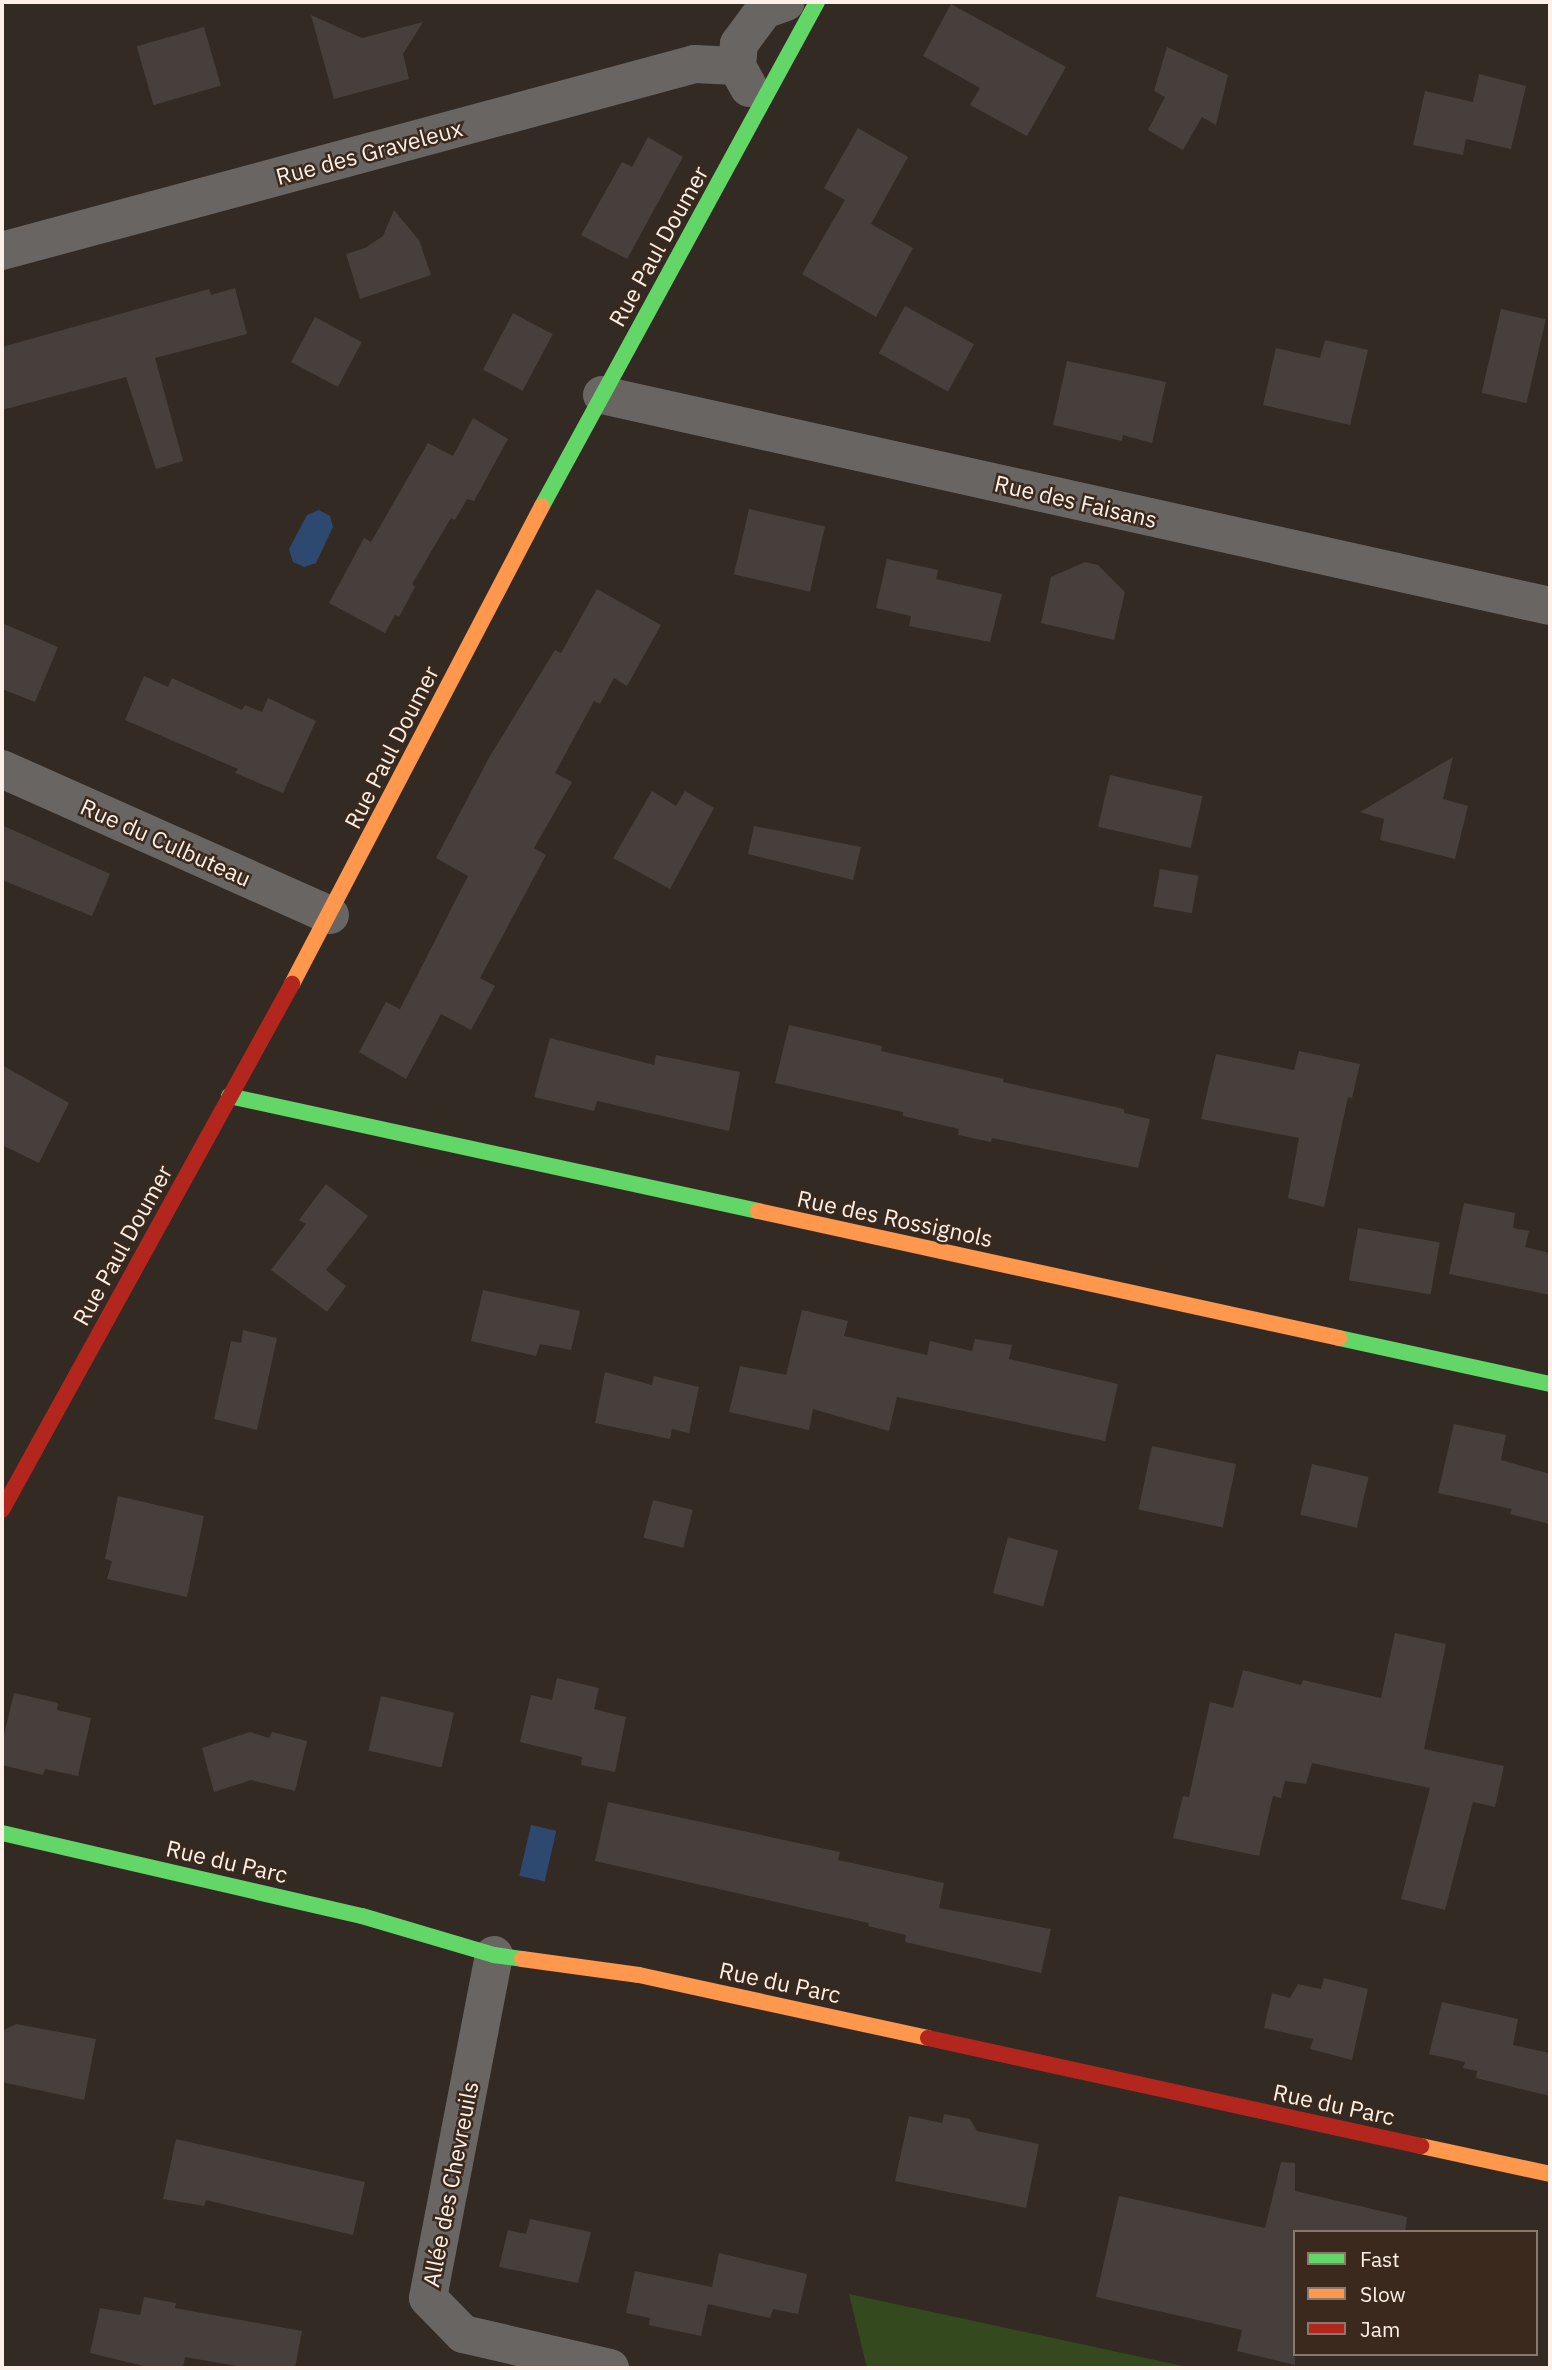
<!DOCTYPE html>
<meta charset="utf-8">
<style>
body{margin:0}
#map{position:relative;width:1552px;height:2370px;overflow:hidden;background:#332a23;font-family:"IBM Plex Sans",sans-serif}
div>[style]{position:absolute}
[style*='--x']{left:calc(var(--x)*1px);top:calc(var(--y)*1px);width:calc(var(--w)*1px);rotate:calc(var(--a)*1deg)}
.green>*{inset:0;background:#34491e}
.water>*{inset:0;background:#2e496f;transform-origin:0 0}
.building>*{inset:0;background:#473f3b;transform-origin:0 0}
.street>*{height:38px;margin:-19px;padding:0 19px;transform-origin:19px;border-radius:19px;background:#696563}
.fast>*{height:16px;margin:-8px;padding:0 8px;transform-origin:8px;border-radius:8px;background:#63d668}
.slow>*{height:16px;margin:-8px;padding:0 8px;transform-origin:8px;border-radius:8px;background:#ff974d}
.jam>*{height:16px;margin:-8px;padding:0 8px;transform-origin:8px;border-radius:8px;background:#b3261e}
span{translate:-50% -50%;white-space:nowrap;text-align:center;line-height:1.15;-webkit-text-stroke:5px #3a291c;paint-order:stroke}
.street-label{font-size:23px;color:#fcf0e8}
.frame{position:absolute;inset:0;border:4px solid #fcf0e8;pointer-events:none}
.legend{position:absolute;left:1293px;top:2230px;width:245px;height:126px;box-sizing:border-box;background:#3a291c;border:2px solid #88796e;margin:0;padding:9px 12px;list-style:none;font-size:21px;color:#fcf0e8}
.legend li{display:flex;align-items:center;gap:14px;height:35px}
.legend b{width:35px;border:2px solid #88796e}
</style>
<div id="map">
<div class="green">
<i style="clip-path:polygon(849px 2294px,1192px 2368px,867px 2368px)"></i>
</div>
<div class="water">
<i style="clip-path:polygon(319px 510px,330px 516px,333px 527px,316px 563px,304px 567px,293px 562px,289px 549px,307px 515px)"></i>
<i style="left:531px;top:1825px;width:26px;height:52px;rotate:13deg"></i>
</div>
<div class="building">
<i style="clip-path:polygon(951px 4px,1066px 67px,1027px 136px,970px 105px,980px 88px,923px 56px)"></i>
<i style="clip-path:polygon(311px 15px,362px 38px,423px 22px,403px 54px,409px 79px,334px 99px)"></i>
<i style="left:204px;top:27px;width:61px;height:70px;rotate:74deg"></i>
<i style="clip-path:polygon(1167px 47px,1228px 75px,1216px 125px,1202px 117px,1183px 150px,1148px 130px,1165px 97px,1154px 91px)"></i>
<i style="clip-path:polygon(1479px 74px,1526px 86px,1511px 149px,1466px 139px,1463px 155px,1413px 145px,1425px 91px,1473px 102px)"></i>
<i style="clip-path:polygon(858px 128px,908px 157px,871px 224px,913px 248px,876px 317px,802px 274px,845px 200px,824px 188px)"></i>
<i style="clip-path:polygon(648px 137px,683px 157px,627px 259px,581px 235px,622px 162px,632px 167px)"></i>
<i style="clip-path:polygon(394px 210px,419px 240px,431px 275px,360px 299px,346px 254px,365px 248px,383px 236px)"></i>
<i style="clip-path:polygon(235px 288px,247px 334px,155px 358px,183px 461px,156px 469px,126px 377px,2px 410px,2px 347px,209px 289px,211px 295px)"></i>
<i style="left:905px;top:306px;width:79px;height:54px;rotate:29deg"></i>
<i style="left:1501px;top:309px;width:46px;height:86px;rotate:13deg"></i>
<i style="left:513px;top:313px;width:45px;height:64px;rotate:28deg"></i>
<i style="left:315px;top:317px;width:53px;height:51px;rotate:28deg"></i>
<i style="clip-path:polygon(1325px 340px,1368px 350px,1350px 425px,1263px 405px,1276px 348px,1320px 358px)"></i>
<i style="clip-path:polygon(1067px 361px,1166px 382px,1152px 443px,1123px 435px,1122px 441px,1053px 425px)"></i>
<i style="clip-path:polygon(473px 418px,508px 439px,474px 501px,467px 499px,455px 520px,451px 518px,412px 584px,415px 587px,399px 617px,395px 615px,385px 633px,329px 603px,364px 538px,371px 542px,428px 443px,453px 456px)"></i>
<i style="left:749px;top:509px;width:78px;height:67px;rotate:13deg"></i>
<i style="clip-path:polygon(887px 559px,938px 570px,936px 579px,1002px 594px,990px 642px,909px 626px,911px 616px,876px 608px)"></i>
<i style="clip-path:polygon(1085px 562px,1098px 565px,1125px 592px,1114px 640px,1041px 623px,1051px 577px)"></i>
<i style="clip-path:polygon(597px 589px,661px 625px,627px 686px,614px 678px,600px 704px,594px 701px,555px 773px,572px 782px,534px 848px,546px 855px,480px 978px,495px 986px,471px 1030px,441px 1014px,406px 1079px,359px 1052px,386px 1002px,400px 1009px,468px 876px,436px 858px,490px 756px,555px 650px,561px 653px)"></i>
<i style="clip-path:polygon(2px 623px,58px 647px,35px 702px,2px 689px)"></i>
<i style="clip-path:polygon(144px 676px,168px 687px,172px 678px,242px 710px,245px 705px,262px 712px,268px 698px,316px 721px,283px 793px,235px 773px,238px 769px,125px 720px)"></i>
<i style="clip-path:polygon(1453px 757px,1443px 799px,1468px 806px,1455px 859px,1380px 840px,1384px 819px,1360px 812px)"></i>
<i style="left:1110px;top:775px;width:95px;height:53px;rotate:13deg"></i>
<i style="clip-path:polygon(652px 791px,676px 806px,685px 791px,714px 808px,670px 889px,613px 858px)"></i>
<i style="clip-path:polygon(2px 825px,110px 874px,92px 916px,2px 880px)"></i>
<i style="clip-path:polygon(754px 826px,861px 847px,853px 880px,748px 854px)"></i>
<i style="left:1160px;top:869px;width:39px;height:38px;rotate:10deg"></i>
<i style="clip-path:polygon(789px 1025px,882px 1046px,881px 1051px,1004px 1079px,1003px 1082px,1124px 1109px,1124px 1113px,1150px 1119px,1138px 1168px,992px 1138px,991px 1142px,958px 1135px,959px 1129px,903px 1116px,903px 1112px,775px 1083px)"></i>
<i style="clip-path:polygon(550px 1038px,654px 1065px,656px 1055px,740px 1072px,729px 1131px,597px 1101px,594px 1111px,534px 1097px)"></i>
<i style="clip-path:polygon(1299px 1051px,1360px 1064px,1352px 1098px,1348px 1097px,1324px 1207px,1288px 1198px,1299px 1138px,1201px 1119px,1216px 1054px,1294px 1070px)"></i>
<i style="clip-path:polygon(2px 1065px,69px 1103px,39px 1163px,2px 1145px)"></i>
<i style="clip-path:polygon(326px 1184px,368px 1216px,326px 1270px,346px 1286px,327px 1312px,271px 1270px,306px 1224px,299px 1220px)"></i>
<i style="clip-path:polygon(1464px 1203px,1515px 1213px,1513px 1228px,1529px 1231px,1525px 1247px,1550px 1253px,1550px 1295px,1449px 1274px)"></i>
<i style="left:1358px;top:1228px;width:83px;height:53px;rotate:10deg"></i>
<i style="clip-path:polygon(483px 1290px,580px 1311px,571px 1350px,540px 1344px,536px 1356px,471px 1341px)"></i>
<i style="clip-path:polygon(802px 1310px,848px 1321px,844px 1336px,927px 1355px,930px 1341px,972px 1351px,975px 1339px,1012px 1345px,1009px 1359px,1118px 1384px,1105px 1441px,897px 1397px,889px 1431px,813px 1409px,809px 1430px,729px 1412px,740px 1366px,786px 1375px)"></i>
<i style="clip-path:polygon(243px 1330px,277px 1338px,257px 1430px,214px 1419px,231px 1341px,241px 1343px)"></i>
<i style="clip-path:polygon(605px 1372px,652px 1385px,654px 1376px,699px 1387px,689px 1433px,672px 1429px,670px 1439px,595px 1423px)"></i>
<i style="clip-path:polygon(1454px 1424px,1506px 1435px,1501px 1460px,1550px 1474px,1550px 1524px,1510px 1514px,1512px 1509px,1438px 1493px)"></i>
<i style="left:1152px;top:1446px;width:86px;height:65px;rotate:12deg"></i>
<i style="left:1312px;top:1464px;width:58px;height:52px;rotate:13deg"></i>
<i style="clip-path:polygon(118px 1496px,204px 1516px,187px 1597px,107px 1579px,112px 1561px,105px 1559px)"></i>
<i style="left:653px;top:1500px;width:41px;height:39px;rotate:14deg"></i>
<i style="left:1008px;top:1537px;width:52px;height:58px;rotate:15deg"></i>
<i style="clip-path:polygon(1395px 1633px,1446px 1644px,1424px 1749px,1504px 1766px,1495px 1807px,1473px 1802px,1445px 1910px,1401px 1899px,1430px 1788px,1312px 1763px,1306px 1784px,1285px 1781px,1281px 1798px,1273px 1796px,1259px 1856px,1173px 1838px,1183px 1796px,1189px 1797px,1210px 1702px,1233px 1708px,1243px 1670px,1301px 1685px,1303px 1680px,1381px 1698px)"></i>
<i style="clip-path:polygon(557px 1678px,599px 1688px,594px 1709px,626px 1717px,615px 1772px,581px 1765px,582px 1757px,520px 1742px,531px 1695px,552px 1700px)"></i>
<i style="clip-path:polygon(14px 1693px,58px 1703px,57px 1710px,91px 1718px,78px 1776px,45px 1769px,43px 1775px,2px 1765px,2px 1743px)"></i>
<i style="left:381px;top:1696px;width:75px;height:56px;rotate:13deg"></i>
<i style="clip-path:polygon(250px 1732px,269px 1738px,272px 1732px,307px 1741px,295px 1791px,251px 1780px,214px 1792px,202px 1748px)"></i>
<i style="clip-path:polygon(608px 1802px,840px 1852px,838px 1860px,944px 1883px,939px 1908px,1051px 1929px,1041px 1973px,905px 1942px,906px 1935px,868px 1926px,869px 1923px,595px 1861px)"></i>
<i style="clip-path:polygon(1324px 1978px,1368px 1989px,1352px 2060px,1310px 2049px,1313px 2039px,1264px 2028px,1272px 1993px,1290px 1998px,1298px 1984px,1321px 1989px)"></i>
<i style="clip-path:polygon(1442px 2002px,1518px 2019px,1513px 2045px,1550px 2053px,1550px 2096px,1476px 2078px,1477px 2071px,1463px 2068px,1465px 2062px,1429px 2054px)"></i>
<i style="clip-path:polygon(16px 2024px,96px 2039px,84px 2100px,2px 2082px,2px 2031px)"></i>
<i style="clip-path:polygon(944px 2114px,970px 2119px,977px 2131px,1039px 2144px,1026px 2208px,895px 2181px,909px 2116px,942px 2123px)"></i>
<i style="clip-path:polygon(176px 2139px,365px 2182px,353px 2235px,206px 2200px,204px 2206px,163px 2199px)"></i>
<i style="clip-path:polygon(1281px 2162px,1295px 2163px,1295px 2191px,1407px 2217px,1405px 2232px,1295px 2232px,1295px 2365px,1237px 2351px,1242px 2330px,1096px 2297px,1119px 2196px,1265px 2228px)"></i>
<i style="clip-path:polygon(530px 2219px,591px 2232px,578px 2283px,499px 2267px,508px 2230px,526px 2234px)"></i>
<i style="clip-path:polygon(719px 2253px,807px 2274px,798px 2314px,773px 2309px,770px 2318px,708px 2304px,701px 2336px,649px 2325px,650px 2318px,626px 2313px,635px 2271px,712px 2287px)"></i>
<i style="clip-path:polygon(144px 2297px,176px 2303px,175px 2308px,302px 2331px,295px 2368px,248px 2368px,185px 2357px,183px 2368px,152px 2368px,90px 2353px,100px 2308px,140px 2315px)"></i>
</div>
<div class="street">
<i style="--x:749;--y:88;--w:25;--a:-119"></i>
<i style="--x:737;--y:66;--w:22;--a:-85"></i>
<i style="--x:739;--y:44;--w:42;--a:-53.7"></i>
<i style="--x:764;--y:10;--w:23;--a:-20"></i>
<i style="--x:2;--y:251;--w:718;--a:-15.1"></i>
<i style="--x:695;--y:64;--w:42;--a:2.7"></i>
<i style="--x:602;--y:395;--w:971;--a:12.55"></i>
<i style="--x:2;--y:769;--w:359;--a:24"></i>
<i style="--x:494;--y:1955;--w:349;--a:100.9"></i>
<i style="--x:428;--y:2298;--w:50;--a:45.8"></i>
<i style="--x:463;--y:2334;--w:151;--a:13"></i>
</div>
<div class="fast">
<i style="--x:542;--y:506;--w:574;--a:-61.38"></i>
<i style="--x:229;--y:1096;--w:541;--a:12.26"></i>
<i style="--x:1339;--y:1338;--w:216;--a:12.3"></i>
<i style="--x:2;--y:1833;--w:369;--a:13"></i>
<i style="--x:362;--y:1916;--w:138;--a:16.5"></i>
<i style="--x:494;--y:1955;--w:28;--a:8"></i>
</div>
<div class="slow">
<i style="--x:292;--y:984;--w:539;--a:-62.39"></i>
<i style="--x:758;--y:1211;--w:595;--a:12.33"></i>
<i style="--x:522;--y:1959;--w:118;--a:7.8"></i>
<i style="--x:639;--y:1975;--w:296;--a:12.3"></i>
<i style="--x:1421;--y:2146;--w:132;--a:12.2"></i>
</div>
<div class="jam">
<i style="--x:2;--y:1510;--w:601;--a:-61.13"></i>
<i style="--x:928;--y:2038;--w:505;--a:12.36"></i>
</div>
<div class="street-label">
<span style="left:369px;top:152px;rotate:-15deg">Rue des Graveleux</span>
<span style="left:658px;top:246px;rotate:-61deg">Rue Paul Doumer</span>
<span style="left:1076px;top:501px;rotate:13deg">Rue des Faisans</span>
<span style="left:391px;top:747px;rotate:-63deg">Rue Paul Doumer</span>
<span style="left:166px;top:842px;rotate:24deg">Rue du Culbuteau</span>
<span style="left:895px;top:1218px;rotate:12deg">Rue des Rossignols</span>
<span style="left:122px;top:1245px;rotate:-61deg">Rue Paul Doumer</span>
<span style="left:227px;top:1861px;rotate:13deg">Rue du Parc</span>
<span style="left:780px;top:1982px;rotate:12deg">Rue du Parc</span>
<span style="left:1334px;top:2104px;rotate:12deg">Rue du Parc</span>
<span style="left:450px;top:2184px;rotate:-79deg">Allée des Chevreuils</span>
</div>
<div class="frame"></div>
<ul class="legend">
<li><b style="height:9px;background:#63d668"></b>Fast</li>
<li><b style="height:9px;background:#ff974d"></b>Slow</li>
<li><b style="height:9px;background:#b3261e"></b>Jam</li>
</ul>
</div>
